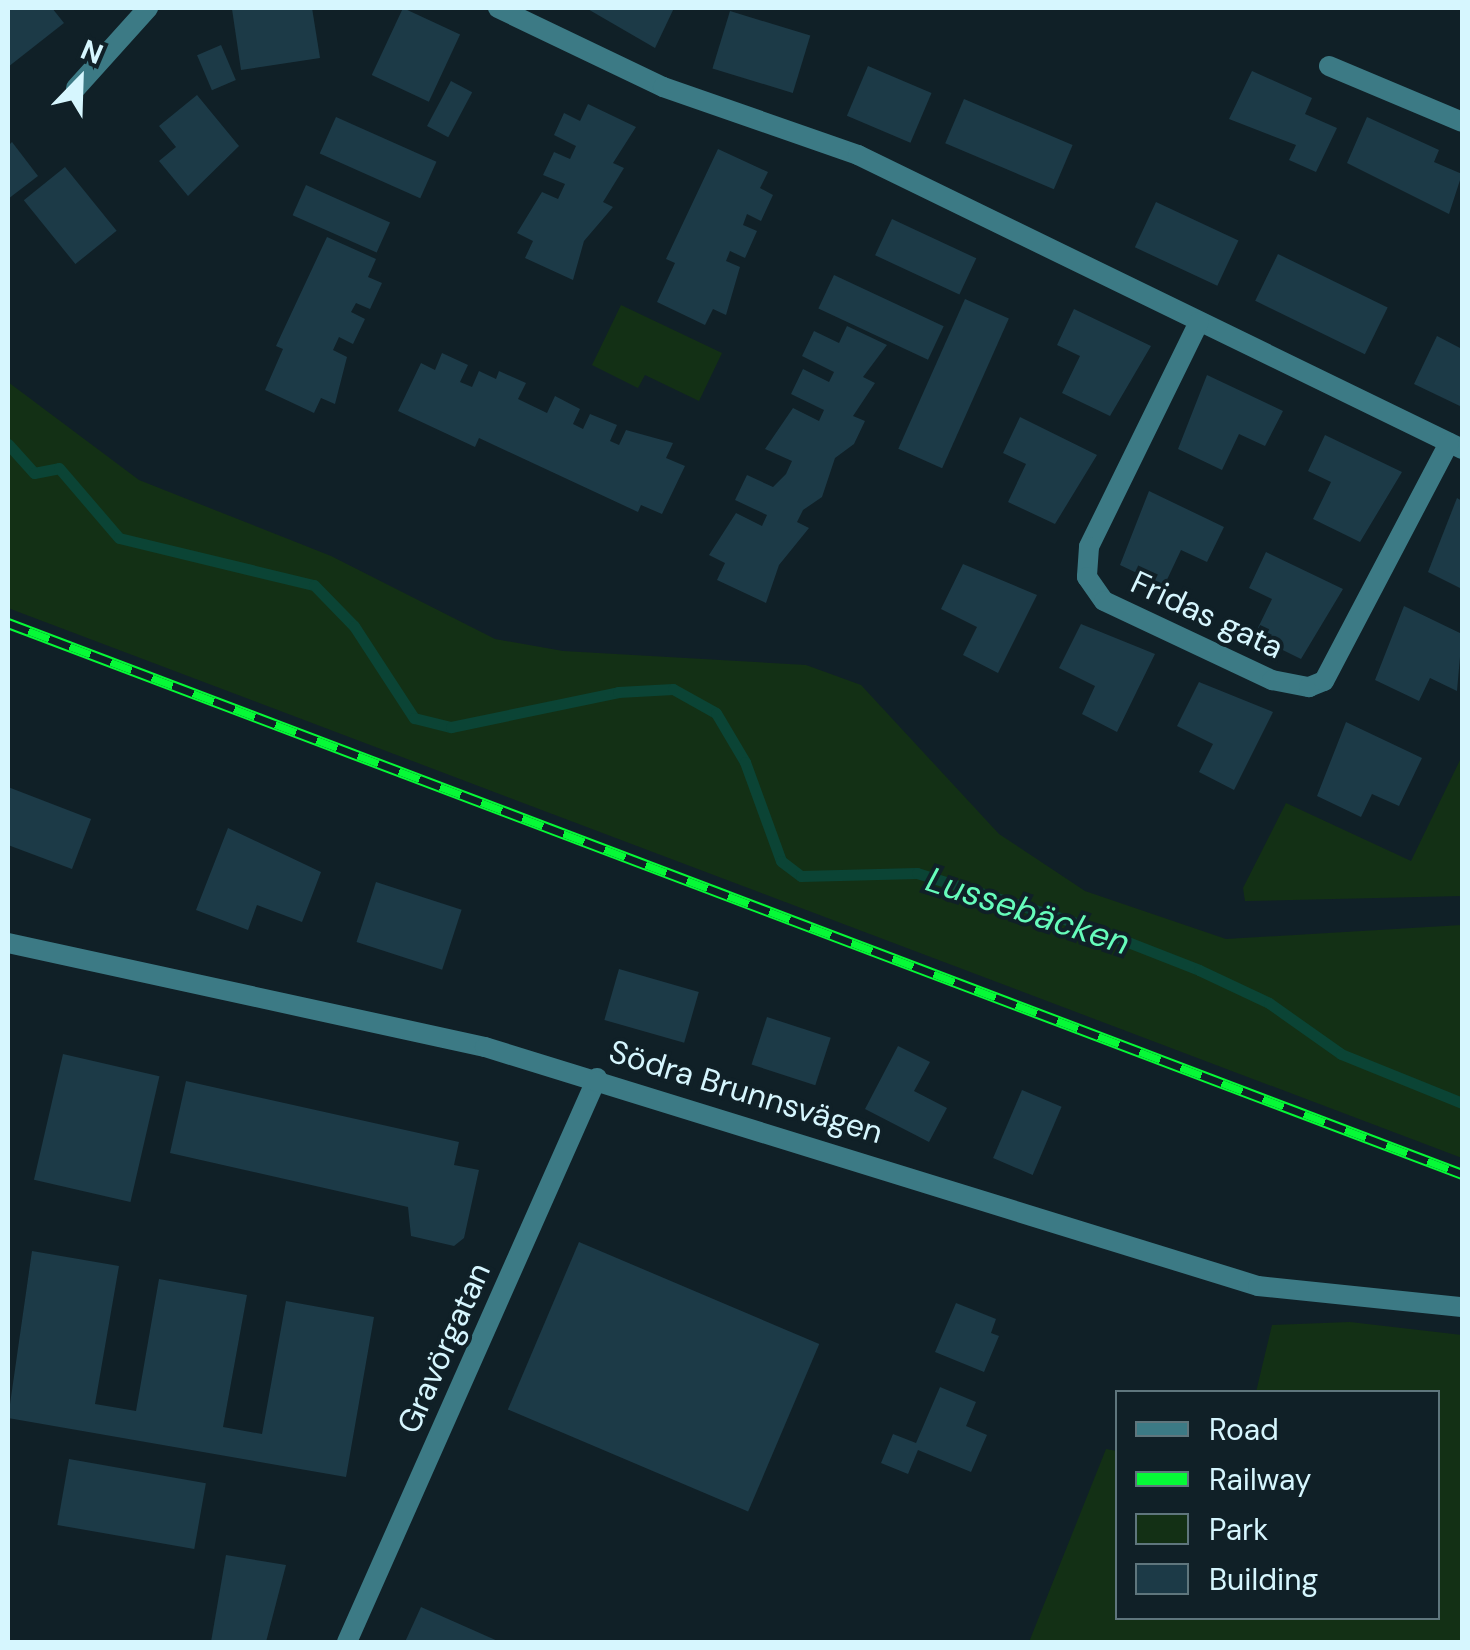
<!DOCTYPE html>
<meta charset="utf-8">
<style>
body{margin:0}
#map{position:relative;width:1470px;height:1650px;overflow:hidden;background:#102027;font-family:"DM Sans",sans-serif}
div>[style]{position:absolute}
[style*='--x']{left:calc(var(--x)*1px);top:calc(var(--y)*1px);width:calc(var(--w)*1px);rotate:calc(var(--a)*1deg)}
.green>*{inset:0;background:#133015}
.stream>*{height:11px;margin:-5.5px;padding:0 5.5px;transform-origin:5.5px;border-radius:5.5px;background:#0b4435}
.building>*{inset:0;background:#1c3a47;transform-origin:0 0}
.minor>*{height:20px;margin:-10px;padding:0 10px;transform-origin:10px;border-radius:10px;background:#3c7a85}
.tertiary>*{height:20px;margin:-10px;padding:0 10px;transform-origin:10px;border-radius:10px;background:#3c7a85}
.rail>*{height:11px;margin-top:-5.5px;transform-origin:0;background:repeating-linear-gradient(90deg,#102027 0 22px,#06fa37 0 44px);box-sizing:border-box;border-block:2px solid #06fa37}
span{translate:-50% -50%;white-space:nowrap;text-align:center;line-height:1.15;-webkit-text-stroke:8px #102027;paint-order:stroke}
.street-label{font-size:32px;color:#d6f6fe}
.water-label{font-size:35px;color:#66fcbb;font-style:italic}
.frame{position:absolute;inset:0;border:10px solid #d6f6fe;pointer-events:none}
.legend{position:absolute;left:1115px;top:1390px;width:325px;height:230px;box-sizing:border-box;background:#102027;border:2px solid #5f767d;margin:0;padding:12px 18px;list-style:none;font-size:30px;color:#d6f6fe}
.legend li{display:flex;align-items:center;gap:20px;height:50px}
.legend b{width:50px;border:2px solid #5f767d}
.north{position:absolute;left:30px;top:30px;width:100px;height:100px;-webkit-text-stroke:8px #102027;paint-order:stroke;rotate:23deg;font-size:28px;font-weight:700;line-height:40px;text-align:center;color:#d6f6fe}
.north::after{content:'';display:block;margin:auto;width:35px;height:45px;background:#d6f6fe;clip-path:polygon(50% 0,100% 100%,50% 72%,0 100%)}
</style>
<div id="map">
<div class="green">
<i style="clip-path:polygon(621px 305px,722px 353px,699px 401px,645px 375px,638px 388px,592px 365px)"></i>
<i style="clip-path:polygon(8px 382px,139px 480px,331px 556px,495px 639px,563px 651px,806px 665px,861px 685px,999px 834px,1085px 891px,1226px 939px,1462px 925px,1462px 1158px,8px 608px)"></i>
<i style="clip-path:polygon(1462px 756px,1462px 896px,1245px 901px,1243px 888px,1286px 803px,1411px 861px)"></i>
<i style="clip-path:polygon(1350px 1322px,1462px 1335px,1462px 1642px,1029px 1642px,1106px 1449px,1117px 1451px,1118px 1618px,1438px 1618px,1438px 1392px,1256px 1392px,1272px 1325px)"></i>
</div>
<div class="stream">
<i style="--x:8;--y:444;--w:39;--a:48"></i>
<i style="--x:34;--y:473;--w:25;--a:-11"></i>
<i style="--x:59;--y:468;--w:92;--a:49.4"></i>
<i style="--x:119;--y:538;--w:201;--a:13.6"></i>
<i style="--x:314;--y:585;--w:57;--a:45.7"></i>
<i style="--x:354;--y:626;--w:110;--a:56.9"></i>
<i style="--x:414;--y:718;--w:38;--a:14"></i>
<i style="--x:451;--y:727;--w:171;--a:-11.8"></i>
<i style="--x:618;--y:692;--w:55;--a:-3.1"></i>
<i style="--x:673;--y:689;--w:49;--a:29.2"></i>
<i style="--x:716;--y:713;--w:57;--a:59.4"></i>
<i style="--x:745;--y:762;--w:105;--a:70"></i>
<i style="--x:781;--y:861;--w:25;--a:37"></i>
<i style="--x:801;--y:876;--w:116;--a:-1.5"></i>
<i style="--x:917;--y:873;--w:183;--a:17.4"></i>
<i style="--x:1092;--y:928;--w:115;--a:21.4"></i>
<i style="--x:1199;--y:970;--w:77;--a:25.2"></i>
<i style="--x:1269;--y:1003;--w:88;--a:35.3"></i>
<i style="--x:1341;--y:1054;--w:131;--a:22"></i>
</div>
<div class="building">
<i style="clip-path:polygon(8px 8px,52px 8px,64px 23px,8px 67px)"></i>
<i style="clip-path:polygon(312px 8px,320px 58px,241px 70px,232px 9px)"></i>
<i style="left:403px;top:8px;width:63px;height:74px;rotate:25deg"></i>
<i style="clip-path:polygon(586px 8px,674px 8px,655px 48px)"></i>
<i style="left:730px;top:11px;width:84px;height:60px;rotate:17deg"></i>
<i style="left:221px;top:45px;width:38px;height:26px;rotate:67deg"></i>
<i style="left:868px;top:66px;width:69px;height:54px;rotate:23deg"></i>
<i style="clip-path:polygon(1252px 71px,1312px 98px,1305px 114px,1337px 128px,1316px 172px,1289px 160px,1296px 145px,1229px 119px)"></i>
<i style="left:451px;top:81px;width:24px;height:51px;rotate:28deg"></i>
<i style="clip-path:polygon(197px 95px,239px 146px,188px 196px,159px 161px,176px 147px,159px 126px)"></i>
<i style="left:964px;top:99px;width:118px;height:48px;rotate:23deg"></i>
<i style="clip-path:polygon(588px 104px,636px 127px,613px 163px,624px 168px,603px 202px,613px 207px,584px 241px,573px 280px,525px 258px,533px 241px,517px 233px,542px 192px,558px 199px,565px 184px,543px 175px,554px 152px,570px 159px,576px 146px,554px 135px,564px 113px,580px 121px)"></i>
<i style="left:336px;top:117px;width:110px;height:40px;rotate:24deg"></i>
<i style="clip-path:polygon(1367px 117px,1439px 150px,1434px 162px,1462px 174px,1449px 214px,1347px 163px)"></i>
<i style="clip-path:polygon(12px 142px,38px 176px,8px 199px,8px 146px)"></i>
<i style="clip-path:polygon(718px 149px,768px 172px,760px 188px,773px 195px,761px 221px,747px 214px,743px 225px,757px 231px,745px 258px,730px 251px,726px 261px,740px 267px,726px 315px,713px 309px,705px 325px,657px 302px,675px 263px,666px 259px)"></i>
<i style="left:65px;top:167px;width:82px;height:53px;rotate:51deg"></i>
<i style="left:306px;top:185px;width:92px;height:33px;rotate:24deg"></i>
<i style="left:1156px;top:202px;width:91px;height:50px;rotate:25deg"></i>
<i style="left:892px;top:219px;width:93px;height:40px;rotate:25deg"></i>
<i style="clip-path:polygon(327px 237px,376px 259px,368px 277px,382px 283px,370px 309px,356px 303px,351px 312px,365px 319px,353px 344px,339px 337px,333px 350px,347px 357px,335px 404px,321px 398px,314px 413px,265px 390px,283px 349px,276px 346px)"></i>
<i style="left:1278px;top:254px;width:122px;height:52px;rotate:26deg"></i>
<i style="left:834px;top:275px;width:121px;height:37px;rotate:25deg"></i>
<i style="left:965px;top:299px;width:48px;height:164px;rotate:24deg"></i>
<i style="clip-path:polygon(1074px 309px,1151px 346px,1110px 416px,1062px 393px,1080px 356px,1057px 345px)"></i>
<i style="clip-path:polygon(847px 326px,887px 345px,863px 377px,875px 383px,853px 416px,865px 421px,854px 444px,835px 458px,822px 497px,803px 510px,797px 522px,809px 528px,779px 565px,766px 603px,717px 580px,725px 563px,709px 555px,736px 513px,762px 526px,767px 515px,735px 500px,747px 475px,773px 487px,786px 474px,792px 461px,765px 449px,793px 408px,819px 421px,824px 410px,791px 394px,803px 369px,829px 382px,834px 372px,802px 356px,814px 331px,839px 343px)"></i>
<i style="clip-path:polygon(1437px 336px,1462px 349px,1462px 407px,1414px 384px)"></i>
<i style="clip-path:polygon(442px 353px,468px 365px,460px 382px,472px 387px,479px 371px,496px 379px,499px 371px,526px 383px,518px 399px,547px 413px,555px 396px,580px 409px,573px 424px,583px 429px,590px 414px,617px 425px,610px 441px,619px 445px,626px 430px,673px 443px,666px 458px,685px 466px,662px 514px,641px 505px,638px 512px,479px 438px,475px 447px,398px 411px,421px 363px,435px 370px)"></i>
<i style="clip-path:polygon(1207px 375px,1283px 411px,1265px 446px,1239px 434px,1222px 470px,1178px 449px)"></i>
<i style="clip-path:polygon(1020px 417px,1097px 455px,1055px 524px,1008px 502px,1026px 464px,1003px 453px)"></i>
<i style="clip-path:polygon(1325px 435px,1402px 472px,1360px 542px,1313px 519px,1331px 482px,1308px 471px)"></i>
<i style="clip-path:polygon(1149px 491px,1224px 527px,1207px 562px,1181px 550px,1164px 586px,1120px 565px)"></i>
<i style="clip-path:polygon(1457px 498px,1462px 501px,1462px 589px,1428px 572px)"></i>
<i style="clip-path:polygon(1266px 552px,1343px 589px,1301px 659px,1254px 636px,1272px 599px,1249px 588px)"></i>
<i style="clip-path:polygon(963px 564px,1037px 595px,998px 673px,963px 655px,977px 627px,941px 609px)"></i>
<i style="clip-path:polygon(1404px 606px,1462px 634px,1457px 691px,1430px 678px,1419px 701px,1375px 680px)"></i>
<i style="clip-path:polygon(1081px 624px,1155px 654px,1117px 732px,1082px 714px,1095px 686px,1059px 668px)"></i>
<i style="clip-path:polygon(1199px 682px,1273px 712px,1234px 790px,1199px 772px,1213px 744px,1177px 726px)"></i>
<i style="clip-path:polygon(1346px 722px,1422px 758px,1399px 806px,1372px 794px,1361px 817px,1317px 796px)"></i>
<i style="clip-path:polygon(8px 787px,91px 819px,72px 869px,8px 845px)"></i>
<i style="clip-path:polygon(228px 828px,321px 872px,302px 922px,257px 905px,248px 930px,196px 910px)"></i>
<i style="left:376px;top:882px;width:90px;height:63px;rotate:18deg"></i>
<i style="left:619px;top:969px;width:83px;height:53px;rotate:16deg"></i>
<i style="left:767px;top:1017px;width:67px;height:50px;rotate:18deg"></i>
<i style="clip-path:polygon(898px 1046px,930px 1062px,914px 1091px,947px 1108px,929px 1142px,865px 1109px)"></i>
<i style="left:63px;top:1054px;width:99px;height:129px;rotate:13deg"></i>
<i style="clip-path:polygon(186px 1081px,459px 1142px,454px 1165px,479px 1170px,464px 1238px,454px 1246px,411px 1236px,408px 1207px,170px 1153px)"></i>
<i style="left:1022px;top:1090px;width:43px;height:74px;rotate:23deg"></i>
<i style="left:579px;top:1242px;width:261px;height:182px;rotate:23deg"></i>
<i style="clip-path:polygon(32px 1251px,119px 1266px,95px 1404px,136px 1411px,159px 1279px,247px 1295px,223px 1427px,262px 1434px,286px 1301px,374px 1317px,346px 1477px,8px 1418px)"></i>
<i style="clip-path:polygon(956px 1303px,996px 1319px,991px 1333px,999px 1336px,984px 1372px,935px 1352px)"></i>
<i style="clip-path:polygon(940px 1387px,976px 1402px,966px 1426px,987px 1435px,971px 1472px,918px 1450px,908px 1474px,881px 1463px,893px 1434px,916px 1443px)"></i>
<i style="left:69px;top:1459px;width:139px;height:67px;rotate:10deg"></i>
<i style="clip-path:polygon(226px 1555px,286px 1565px,266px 1642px,211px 1642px)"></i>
<i style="clip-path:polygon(421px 1607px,500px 1642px,405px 1642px)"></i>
</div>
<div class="minor">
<i style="--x:498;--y:8;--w:183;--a:25.6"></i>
<i style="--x:663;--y:87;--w:207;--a:19.2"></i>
<i style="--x:858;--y:155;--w:672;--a:25.95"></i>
<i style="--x:1329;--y:66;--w:144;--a:22.8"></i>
<i style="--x:76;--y:88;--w:108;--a:-48"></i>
<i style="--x:1199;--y:322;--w:250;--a:116.1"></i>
<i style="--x:1089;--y:547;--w:30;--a:94"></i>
<i style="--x:1087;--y:577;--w:29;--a:55"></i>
<i style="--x:1104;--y:601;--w:186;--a:25.2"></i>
<i style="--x:1272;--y:680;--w:38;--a:11"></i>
<i style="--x:1309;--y:687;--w:16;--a:-22"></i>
<i style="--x:1324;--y:681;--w:269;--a:-62.3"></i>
<i style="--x:347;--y:1642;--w:617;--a:-66.09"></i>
</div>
<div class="tertiary">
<i style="--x:8;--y:943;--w:488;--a:12.3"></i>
<i style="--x:485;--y:1047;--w:809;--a:17.18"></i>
<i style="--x:1258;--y:1286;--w:205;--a:5.9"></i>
</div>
<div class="rail">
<i style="--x:8;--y:623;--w:1555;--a:20.75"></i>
</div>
<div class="street-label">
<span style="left:1207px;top:615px;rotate:25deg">Fridas gata</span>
<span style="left:746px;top:1092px;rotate:17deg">Södra Brunnsvägen</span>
<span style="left:444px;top:1348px;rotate:-66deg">Gravörgatan</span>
</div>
<div class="water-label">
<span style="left:1028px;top:911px;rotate:18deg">Lussebäcken</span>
</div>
<div class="frame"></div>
<ul class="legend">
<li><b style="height:12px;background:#3c7a85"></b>Road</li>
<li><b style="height:12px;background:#06fa37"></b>Railway</li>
<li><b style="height:28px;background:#133015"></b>Park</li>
<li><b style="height:28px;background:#1c3a47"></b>Building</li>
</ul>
<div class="north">N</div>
</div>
